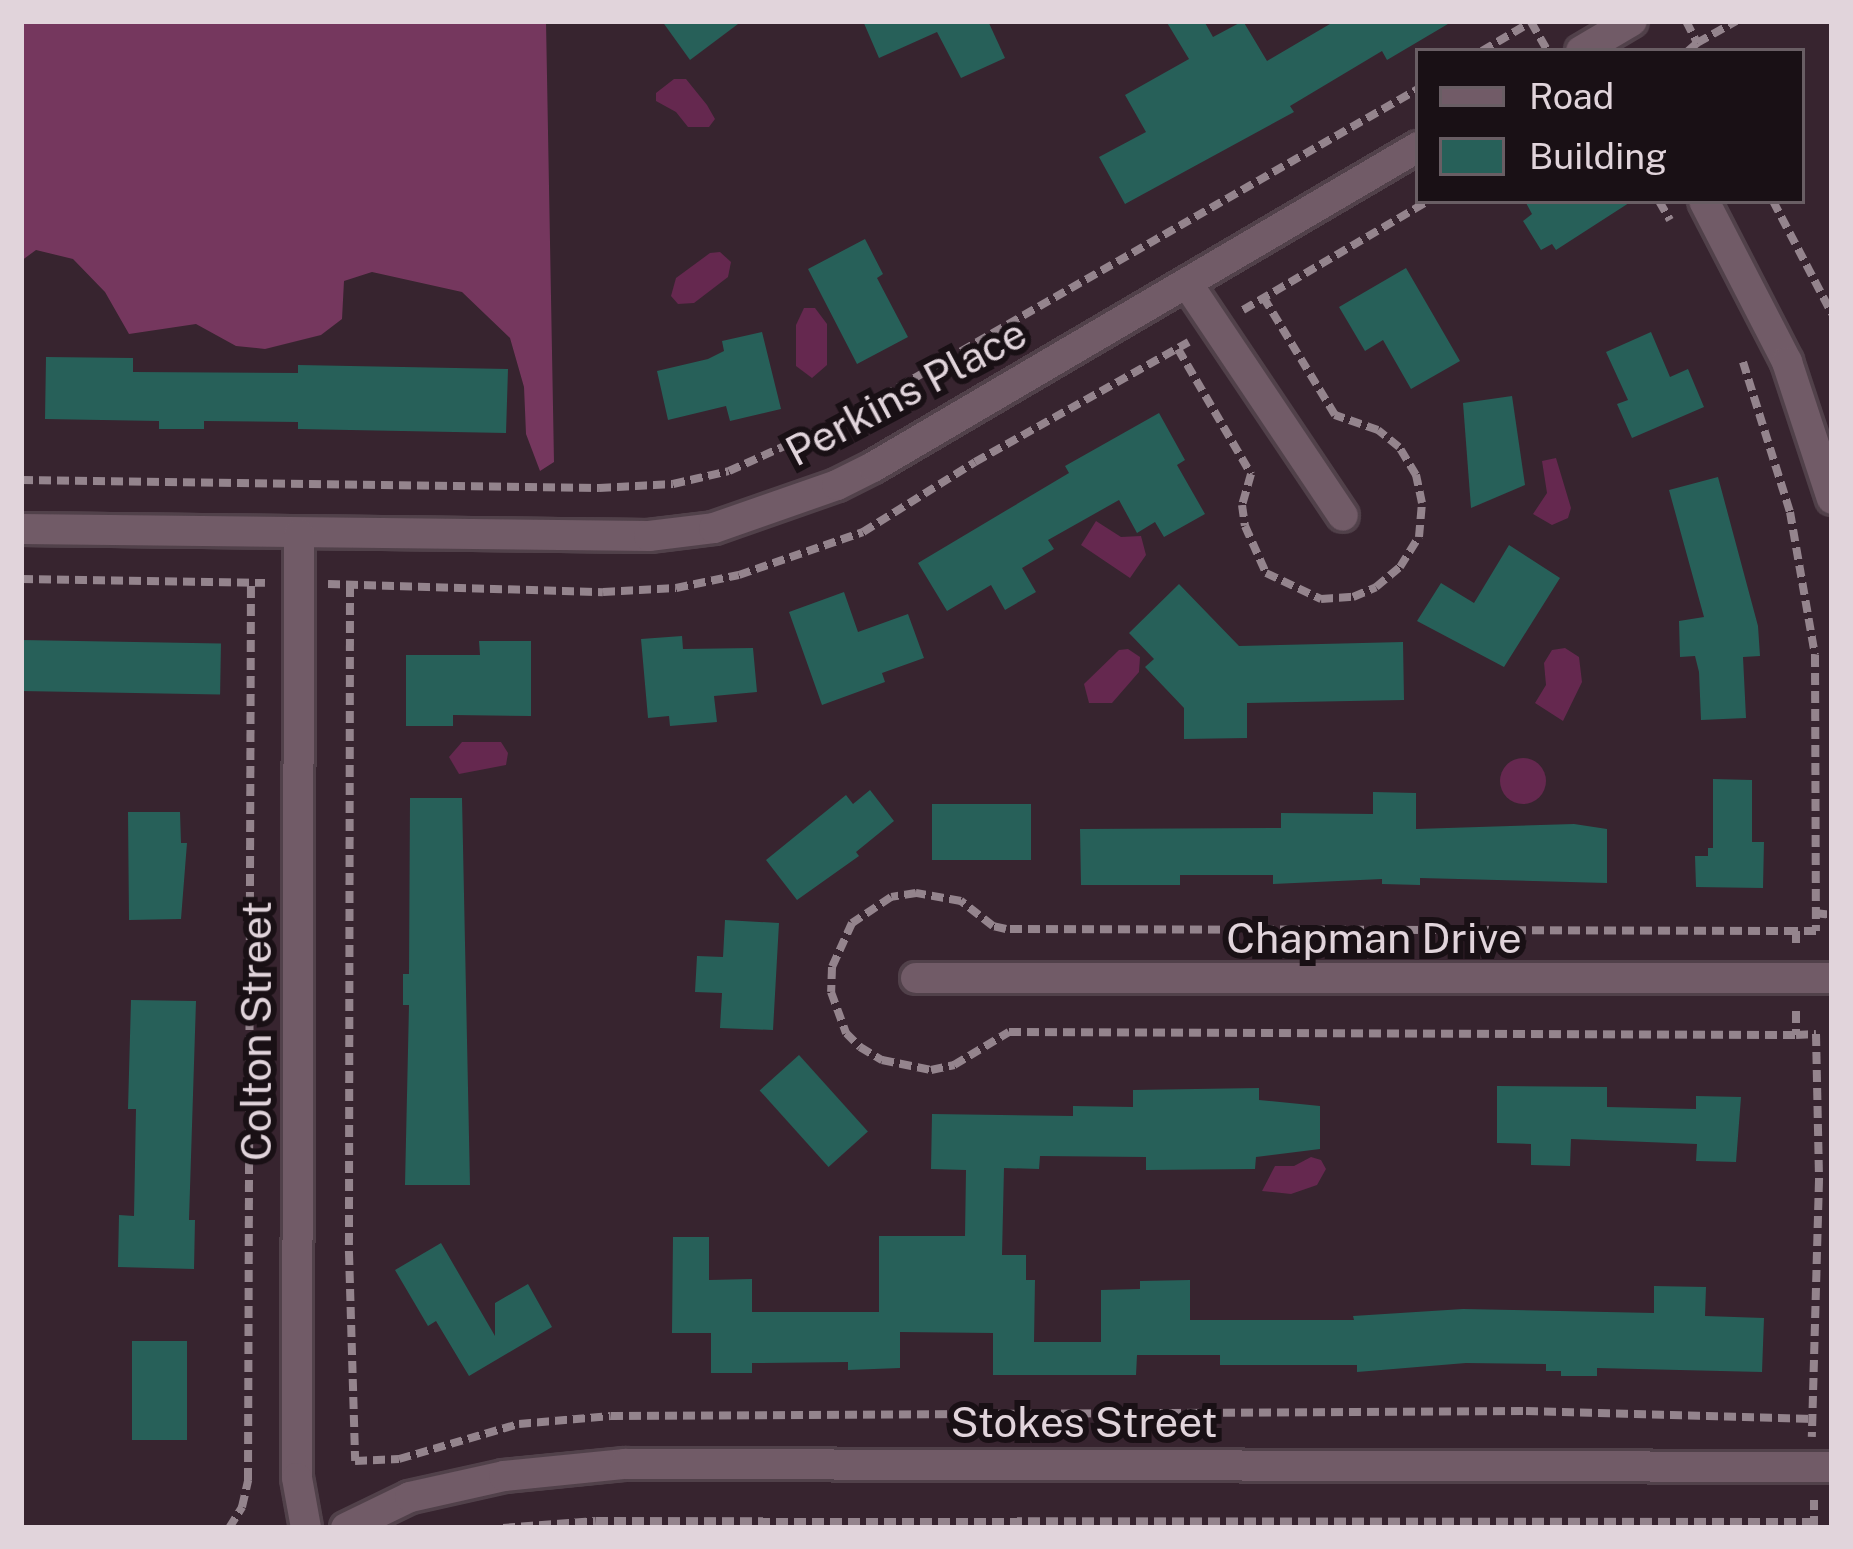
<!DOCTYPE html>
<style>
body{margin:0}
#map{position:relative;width:1853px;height:1549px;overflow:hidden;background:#37242f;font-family:"Public Sans",sans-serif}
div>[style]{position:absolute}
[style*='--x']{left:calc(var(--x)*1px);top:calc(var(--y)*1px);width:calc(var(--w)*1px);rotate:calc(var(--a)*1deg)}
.forest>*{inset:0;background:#75375e}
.water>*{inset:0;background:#65284f}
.round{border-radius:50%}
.building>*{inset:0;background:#276059;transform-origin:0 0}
.path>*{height:8px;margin-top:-4px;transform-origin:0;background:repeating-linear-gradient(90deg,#94848d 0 12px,transparent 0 18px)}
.roads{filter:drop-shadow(3px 0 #51414a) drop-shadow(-3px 0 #51414a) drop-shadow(0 3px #51414a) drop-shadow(0 -3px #51414a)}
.street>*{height:30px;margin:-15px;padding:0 15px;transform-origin:15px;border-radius:15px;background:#715b67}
span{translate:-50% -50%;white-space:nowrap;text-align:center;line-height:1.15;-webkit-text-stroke:12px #191015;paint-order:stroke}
.street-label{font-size:42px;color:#e1d4db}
.frame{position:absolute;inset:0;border:24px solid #e1d4db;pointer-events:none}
.legend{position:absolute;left:1415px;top:48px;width:390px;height:156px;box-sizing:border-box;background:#191015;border:3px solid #695e64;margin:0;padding:15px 21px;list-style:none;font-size:36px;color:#e1d4db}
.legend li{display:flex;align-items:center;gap:24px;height:60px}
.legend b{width:60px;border:3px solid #695e64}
</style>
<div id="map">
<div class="forest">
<i style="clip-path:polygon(21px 21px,546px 21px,554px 462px,540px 471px,526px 434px,524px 387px,510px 338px,462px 292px,372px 272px,344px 281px,342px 319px,321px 335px,265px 349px,236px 346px,196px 324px,129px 334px,105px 292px,73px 259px,36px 250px,21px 261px)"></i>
</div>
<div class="water">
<i style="clip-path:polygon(674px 79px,686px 79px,707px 105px,715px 119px,709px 127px,688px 127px,676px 112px,656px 101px,656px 93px)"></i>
<i style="clip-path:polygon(720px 252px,731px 262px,728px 277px,694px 303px,678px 304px,671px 296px,676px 278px,710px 253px)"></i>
<i style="clip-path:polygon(804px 308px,815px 308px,827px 324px,827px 365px,812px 378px,796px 366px,796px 325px)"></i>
<i style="clip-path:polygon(1556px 458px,1571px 508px,1568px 518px,1552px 525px,1533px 514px,1547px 493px,1542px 461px)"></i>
<i style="clip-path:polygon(1096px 521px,1121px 537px,1141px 536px,1146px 555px,1130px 578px,1081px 545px)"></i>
<i style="clip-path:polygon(1565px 648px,1579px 657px,1582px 682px,1563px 721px,1535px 703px,1546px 685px,1544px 663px,1552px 650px)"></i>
<i style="clip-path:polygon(1128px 649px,1140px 657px,1139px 672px,1112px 703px,1089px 703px,1084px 684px,1119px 650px)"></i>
<i style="clip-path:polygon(462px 742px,501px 742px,508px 753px,506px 765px,459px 774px,449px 757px)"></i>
<i class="round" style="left:1500px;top:758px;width:46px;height:46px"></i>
<i style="clip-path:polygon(1311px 1157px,1321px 1160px,1326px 1169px,1317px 1185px,1291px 1194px,1262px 1191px,1275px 1166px,1294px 1166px)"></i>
</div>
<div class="building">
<i style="clip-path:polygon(662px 21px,742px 21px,690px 60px)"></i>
<i style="clip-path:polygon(863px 21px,988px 21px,1005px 58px,961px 78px,937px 32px,879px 58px)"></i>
<i style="clip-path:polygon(1166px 21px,1204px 21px,1213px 37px,1243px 21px,1267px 61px,1335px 21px,1453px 21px,1387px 60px,1382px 51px,1290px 106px,1294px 112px,1125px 204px,1099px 157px,1146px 132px,1125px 95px,1189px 59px)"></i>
<i style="clip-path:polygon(1525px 201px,1632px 201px,1556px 250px,1552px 244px,1541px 250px,1523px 221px,1532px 214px)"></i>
<i style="clip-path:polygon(865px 239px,883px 274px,877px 278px,908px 337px,857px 364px,808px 269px)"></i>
<i style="clip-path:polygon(1406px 268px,1460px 361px,1411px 389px,1383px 340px,1365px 351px,1339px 307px)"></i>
<i style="clip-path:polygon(762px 332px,781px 409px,730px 421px,726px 406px,668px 420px,657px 371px,708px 359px,724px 351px,722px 341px)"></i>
<i style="clip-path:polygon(1651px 332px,1670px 377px,1688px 369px,1704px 407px,1632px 438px,1617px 404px,1628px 400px,1606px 352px)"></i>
<i style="clip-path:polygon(46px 357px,133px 358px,133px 372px,298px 373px,298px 365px,508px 369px,506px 433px,298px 429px,298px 422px,204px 421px,204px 429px,159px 429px,159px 421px,45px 419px)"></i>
<i style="clip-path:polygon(1512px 396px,1525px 485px,1471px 508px,1463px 403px)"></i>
<i style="clip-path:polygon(1159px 413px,1185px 460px,1177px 465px,1205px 514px,1164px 537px,1155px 522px,1137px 533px,1119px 500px,1048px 540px,1054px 549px,1022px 568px,1036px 592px,1005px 610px,991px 585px,947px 611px,918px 563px,1069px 473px,1065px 466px)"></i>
<i style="clip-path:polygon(1718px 477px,1758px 626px,1760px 656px,1743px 657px,1746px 718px,1701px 720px,1699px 672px,1695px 656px,1680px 657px,1679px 621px,1704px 617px,1669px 490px)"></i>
<i style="clip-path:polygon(1509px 545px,1560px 578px,1504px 667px,1417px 621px,1441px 583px,1474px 603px)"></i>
<i style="clip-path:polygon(1179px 584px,1239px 646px,1403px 642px,1404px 700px,1247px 703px,1247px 738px,1184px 739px,1184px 708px,1145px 667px,1154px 659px,1129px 633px)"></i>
<i style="clip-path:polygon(844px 592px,858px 632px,908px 614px,924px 658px,882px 673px,885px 682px,822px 705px,789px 612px)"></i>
<i style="clip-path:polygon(682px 636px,683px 649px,753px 648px,757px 692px,714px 696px,717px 722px,670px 726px,669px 716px,648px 718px,641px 639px)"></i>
<i style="left:21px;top:640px;width:200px;height:51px;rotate:1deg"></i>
<i style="clip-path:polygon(479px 641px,531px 641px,531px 716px,453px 715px,453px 726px,406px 726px,406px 655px,480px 655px)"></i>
<i style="clip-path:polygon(1713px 779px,1752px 780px,1752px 842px,1764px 842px,1763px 888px,1696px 887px,1695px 856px,1708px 856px,1708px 848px,1713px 848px)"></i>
<i style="clip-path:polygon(870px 790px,894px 821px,856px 852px,859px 856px,797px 900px,766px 860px,846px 795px,853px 804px)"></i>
<i style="clip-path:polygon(1373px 792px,1416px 793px,1416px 829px,1574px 824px,1607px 829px,1607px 883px,1420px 878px,1420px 885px,1382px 884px,1382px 879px,1273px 884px,1273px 875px,1180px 875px,1180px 885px,1081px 885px,1080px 829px,1281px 828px,1281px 813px,1373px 814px)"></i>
<i style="clip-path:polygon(410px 798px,462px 798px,470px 1185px,405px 1185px,409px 1005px,403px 1005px,403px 974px,409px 974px)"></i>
<i style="left:932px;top:804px;width:99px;height:56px"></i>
<i style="clip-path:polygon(128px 812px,180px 812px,181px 843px,187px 843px,181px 919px,129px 920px)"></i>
<i style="clip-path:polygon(725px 920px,779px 923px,773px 1030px,720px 1028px,722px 993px,695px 992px,697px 956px,723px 957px)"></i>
<i style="clip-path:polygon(131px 1000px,196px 1001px,189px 1220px,195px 1220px,194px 1269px,118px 1267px,119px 1215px,134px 1216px,136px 1109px,128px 1109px)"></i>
<i style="left:799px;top:1055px;width:103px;height:53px;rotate:48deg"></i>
<i style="clip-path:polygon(1497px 1086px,1607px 1087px,1607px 1107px,1696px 1109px,1696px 1096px,1741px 1097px,1736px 1162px,1696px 1161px,1697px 1144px,1571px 1139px,1570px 1166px,1531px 1165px,1531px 1144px,1497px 1143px)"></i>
<i style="clip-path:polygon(1259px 1088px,1259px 1100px,1320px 1106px,1320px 1149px,1256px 1157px,1255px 1169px,1146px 1170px,1146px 1157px,1040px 1156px,1039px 1169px,1004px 1168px,1002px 1255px,1026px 1255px,1026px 1280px,1035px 1280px,1034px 1342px,1101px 1342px,1101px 1290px,1140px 1289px,1140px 1281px,1190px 1280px,1190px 1320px,1354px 1320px,1353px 1316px,1463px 1309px,1654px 1313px,1654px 1286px,1706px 1287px,1705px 1316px,1764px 1318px,1762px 1372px,1597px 1368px,1597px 1376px,1561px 1376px,1561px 1371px,1546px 1371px,1546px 1364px,1466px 1363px,1357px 1372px,1357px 1365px,1220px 1365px,1220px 1355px,1137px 1355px,1136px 1375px,993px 1375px,993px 1333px,900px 1332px,900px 1368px,848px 1370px,848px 1362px,752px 1363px,752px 1373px,711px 1373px,711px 1333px,672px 1333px,673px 1237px,709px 1237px,709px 1280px,752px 1279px,752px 1312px,879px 1312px,879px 1236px,965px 1236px,966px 1170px,931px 1169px,932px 1114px,1073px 1116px,1073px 1106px,1133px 1107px,1133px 1090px)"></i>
<i style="clip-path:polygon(441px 1243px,495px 1336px,495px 1303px,528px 1284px,552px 1327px,469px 1376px,436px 1321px,428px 1326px,395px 1270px)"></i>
<i style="left:132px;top:1341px;width:55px;height:99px"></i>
</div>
<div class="path">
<i style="--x:1686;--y:21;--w:25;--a:63"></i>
<i style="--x:1697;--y:43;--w:12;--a:138"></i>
<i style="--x:1531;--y:22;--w:32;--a:60"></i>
<i style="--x:1697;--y:43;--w:45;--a:-29.4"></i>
<i style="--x:1482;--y:51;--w:57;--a:-30.6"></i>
<i style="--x:1659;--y:201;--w:22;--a:60"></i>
<i style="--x:1773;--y:201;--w:127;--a:62.4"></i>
<i style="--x:1243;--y:310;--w:215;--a:-30.5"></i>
<i style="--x:1178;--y:349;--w:145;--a:59.7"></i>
<i style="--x:1251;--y:474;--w:32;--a:106"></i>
<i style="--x:1242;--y:505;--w:21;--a:82"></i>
<i style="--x:1245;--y:526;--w:51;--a:65.9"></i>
<i style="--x:1266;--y:573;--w:61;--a:25.3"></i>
<i style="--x:1321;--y:599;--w:32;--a:-4"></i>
<i style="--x:1353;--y:597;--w:25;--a:-23"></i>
<i style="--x:1376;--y:587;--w:31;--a:-40"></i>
<i style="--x:1400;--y:567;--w:36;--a:-58"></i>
<i style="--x:1419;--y:537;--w:34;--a:-85"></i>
<i style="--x:1422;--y:503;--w:29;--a:-102"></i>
<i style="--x:1416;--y:475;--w:33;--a:-121"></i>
<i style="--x:1399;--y:447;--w:27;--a:-141"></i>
<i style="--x:1378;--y:430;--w:46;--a:-160.8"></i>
<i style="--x:1335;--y:415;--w:137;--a:-121.3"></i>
<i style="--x:1743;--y:362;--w:157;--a:72.6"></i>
<i style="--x:1790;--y:512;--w:145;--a:80.1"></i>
<i style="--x:1815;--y:655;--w:276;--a:89.8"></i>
<i style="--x:1816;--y:931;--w:20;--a:180"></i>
<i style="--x:1796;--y:931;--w:17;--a:90"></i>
<i style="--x:21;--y:480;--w:578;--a:0.79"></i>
<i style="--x:599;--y:488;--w:74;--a:-3.1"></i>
<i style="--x:673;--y:484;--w:57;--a:-13.1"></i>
<i style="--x:729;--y:471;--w:117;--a:-24.2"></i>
<i style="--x:836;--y:423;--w:671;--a:-29.85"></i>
<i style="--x:21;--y:579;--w:244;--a:0.9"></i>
<i style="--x:328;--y:584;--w:275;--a:1.7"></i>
<i style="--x:603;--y:592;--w:73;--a:-3.1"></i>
<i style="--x:676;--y:588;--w:64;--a:-11.7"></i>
<i style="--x:739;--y:575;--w:131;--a:-19.1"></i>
<i style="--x:863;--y:532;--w:132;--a:-32"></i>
<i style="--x:975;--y:462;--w:245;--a:-29.3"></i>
<i style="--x:350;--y:585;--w:668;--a:90.09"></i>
<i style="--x:349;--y:1253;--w:208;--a:88.3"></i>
<i style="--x:355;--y:1461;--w:44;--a:-2.6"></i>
<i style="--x:399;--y:1459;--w:125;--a:-16.3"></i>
<i style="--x:519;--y:1424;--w:92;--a:-5"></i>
<i style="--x:611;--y:1416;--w:915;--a:-0.31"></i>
<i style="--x:1526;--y:1411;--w:287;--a:1.6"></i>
<i style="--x:1815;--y:913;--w:17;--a:7"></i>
<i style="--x:1796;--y:931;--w:790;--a:-179.85"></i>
<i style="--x:1006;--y:929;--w:13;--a:-167"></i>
<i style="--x:993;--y:926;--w:41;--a:-142"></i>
<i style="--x:961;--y:901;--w:46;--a:-169.9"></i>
<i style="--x:916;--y:893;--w:25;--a:171"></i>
<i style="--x:891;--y:897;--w:47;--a:146.3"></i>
<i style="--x:852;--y:923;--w:48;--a:114.4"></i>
<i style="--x:832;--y:967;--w:25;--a:92"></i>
<i style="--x:831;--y:992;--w:44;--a:69.9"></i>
<i style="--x:846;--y:1033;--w:20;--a:45"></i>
<i style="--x:860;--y:1047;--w:26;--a:31"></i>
<i style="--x:882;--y:1060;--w:50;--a:11.5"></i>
<i style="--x:931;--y:1070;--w:24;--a:-12"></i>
<i style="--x:954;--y:1065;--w:64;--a:-31"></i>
<i style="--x:1009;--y:1032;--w:787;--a:0.22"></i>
<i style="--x:1796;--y:1011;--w:24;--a:90"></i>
<i style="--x:1796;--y:1035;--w:20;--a:-3"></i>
<i style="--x:1816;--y:1034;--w:146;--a:88.8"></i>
<i style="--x:1819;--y:1180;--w:257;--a:91.6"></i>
<i style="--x:229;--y:1528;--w:25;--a:-58"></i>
<i style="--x:242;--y:1507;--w:28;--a:-77"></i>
<i style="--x:248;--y:1480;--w:897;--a:-89.81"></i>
<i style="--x:503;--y:1528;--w:93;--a:-4.3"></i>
<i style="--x:596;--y:1521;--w:1218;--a:0.05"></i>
<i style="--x:1814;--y:1528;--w:28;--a:-90"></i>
</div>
<div class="roads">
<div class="street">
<i style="--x:1581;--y:51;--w:59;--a:-30.5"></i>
<i style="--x:1704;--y:201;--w:181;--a:62.7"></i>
<i style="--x:1787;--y:362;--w:144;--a:71.8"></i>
<i style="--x:1187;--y:283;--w:280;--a:56.2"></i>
<i style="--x:21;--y:529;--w:628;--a:0.64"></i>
<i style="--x:649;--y:536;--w:65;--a:-7"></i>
<i style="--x:714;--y:528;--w:130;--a:-19.3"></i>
<i style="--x:837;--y:485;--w:40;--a:-26.6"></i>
<i style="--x:873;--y:467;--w:632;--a:-30.42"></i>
<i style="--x:299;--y:534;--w:944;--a:90.12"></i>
<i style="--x:297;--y:1478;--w:51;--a:79.8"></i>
<i style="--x:916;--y:978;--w:916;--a:0"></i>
<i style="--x:346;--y:1528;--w:71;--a:-25.8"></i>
<i style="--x:410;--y:1497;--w:96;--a:-12.6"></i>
<i style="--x:504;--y:1476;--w:122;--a:-5.7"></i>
<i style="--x:625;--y:1464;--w:1207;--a:0.14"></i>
</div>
</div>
<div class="street-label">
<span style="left:906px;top:392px;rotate:-28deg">Perkins Place</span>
<span style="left:1374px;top:938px">Chapman Drive</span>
<span style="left:256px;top:1031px;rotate:-90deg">Colton Street</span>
<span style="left:1084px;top:1422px">Stokes Street</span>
</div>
<div class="frame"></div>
<ul class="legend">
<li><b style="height:15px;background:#715b67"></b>Road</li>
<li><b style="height:33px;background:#276059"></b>Building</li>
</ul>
</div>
